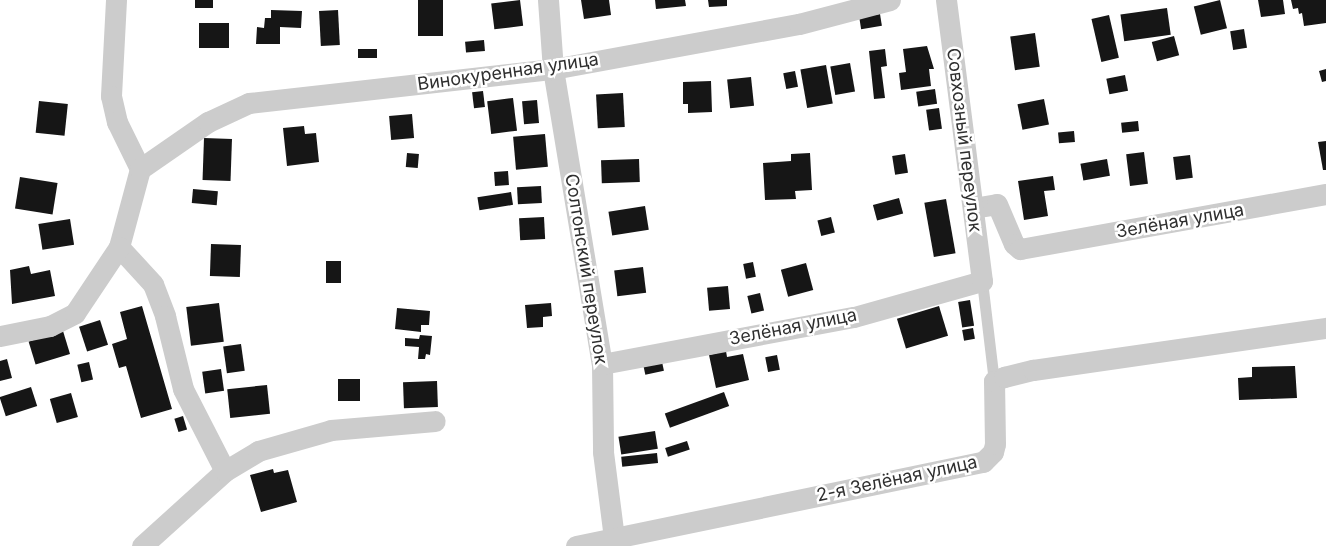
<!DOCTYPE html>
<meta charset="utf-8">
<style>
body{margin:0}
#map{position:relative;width:1326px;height:546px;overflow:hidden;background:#fff;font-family:Inter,sans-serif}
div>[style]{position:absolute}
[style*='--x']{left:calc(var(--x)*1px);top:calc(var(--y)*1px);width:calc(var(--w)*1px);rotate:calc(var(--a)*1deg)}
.building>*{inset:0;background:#161616;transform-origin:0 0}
.service>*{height:11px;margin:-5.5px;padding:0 5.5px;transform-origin:5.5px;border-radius:5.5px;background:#ccc}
.minor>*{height:21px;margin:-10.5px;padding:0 10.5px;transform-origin:10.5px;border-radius:10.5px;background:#ccc}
span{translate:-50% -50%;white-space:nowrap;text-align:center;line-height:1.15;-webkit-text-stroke:5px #fff;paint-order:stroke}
.street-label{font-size:18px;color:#2f2f2f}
</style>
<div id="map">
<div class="building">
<i style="left:195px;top:0;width:18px;height:8px"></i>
<i style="left:418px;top:0;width:25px;height:36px"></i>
<i style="left:520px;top:0;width:26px;height:29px;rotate:83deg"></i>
<i style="clip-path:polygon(581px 0,609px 0,611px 15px,584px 19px)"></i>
<i style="clip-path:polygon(655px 0,685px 0,686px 6px,656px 9px)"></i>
<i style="clip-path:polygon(708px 0,727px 0,727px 6px,709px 7px)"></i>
<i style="left:1220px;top:0;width:29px;height:27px;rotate:76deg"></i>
<i style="clip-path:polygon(1258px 0,1283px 0,1285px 14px,1261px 17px)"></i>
<i style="clip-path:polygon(1291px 0,1326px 0,1326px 23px,1304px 26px,1302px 13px,1299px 14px,1298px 8px,1293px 9px)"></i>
<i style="left:1167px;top:8px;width:27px;height:47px;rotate:82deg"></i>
<i style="clip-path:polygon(271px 10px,302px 11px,301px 28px,280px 27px,280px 44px,256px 44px,257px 27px,264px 28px,265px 18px,271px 18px)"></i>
<i style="left:338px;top:10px;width:35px;height:19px;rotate:87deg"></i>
<i style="left:880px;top:14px;width:12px;height:21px;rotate:81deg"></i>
<i style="left:1109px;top:15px;width:44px;height:18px;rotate:77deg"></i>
<i style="left:199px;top:23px;width:30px;height:25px"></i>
<i style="left:1244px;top:29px;width:19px;height:14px;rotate:81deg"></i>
<i style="left:1035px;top:33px;width:34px;height:25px;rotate:82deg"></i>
<i style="left:1174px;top:36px;width:20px;height:23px;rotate:75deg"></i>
<i style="left:484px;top:40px;width:11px;height:19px;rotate:85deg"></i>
<i style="clip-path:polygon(927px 46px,934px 69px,929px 69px,931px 86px,901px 90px,899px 73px,906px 72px,903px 49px)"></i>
<i style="left:358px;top:49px;width:19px;height:9px"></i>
<i style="clip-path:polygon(885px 49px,887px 66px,881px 67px,885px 98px,874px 99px,869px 51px)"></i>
<i style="left:850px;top:63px;width:29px;height:20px;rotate:80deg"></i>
<i style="left:826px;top:65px;width:39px;height:26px;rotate:80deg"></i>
<i style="clip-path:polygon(1326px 69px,1326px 81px,1322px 82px,1319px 71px)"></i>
<i style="left:795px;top:71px;width:16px;height:12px;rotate:79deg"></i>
<i style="left:1125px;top:75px;width:16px;height:19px;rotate:79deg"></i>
<i style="left:751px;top:77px;width:29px;height:24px;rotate:84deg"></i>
<i style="clip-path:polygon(711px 81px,712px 112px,688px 113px,688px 104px,683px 104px,683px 82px)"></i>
<i style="left:935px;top:89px;width:15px;height:19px;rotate:82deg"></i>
<i style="left:483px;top:91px;width:16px;height:11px;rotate:83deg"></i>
<i style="left:623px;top:93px;width:34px;height:27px;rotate:87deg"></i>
<i style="left:513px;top:98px;width:33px;height:26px;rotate:83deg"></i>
<i style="left:1044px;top:99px;width:26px;height:27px;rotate:79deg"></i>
<i style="left:537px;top:100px;width:23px;height:15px;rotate:85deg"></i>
<i style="left:39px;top:101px;width:29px;height:32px;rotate:6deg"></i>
<i style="left:939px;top:108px;width:21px;height:13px;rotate:82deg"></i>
<i style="left:412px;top:114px;width:24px;height:23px;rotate:85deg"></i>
<i style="left:1138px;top:121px;width:10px;height:17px;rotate:84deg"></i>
<i style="clip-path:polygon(304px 126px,305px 134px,316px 133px,319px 162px,287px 166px,283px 128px)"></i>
<i style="left:1074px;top:131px;width:11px;height:16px;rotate:85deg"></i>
<i style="left:545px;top:134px;width:33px;height:32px;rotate:85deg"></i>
<i style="left:204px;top:138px;width:28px;height:42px;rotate:2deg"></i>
<i style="clip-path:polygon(1326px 141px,1326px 170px,1323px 170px,1318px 142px)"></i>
<i style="left:1144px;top:152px;width:32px;height:18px;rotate:83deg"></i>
<i style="left:407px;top:153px;width:12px;height:14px;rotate:5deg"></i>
<i style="clip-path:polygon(810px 153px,812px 190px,795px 191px,796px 199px,765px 200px,763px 163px,791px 161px,791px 154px)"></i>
<i style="left:905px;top:154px;width:19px;height:13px;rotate:81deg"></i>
<i style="left:1190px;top:155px;width:23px;height:17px;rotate:83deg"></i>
<i style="left:639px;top:159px;width:23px;height:38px;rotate:88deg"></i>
<i style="left:1107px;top:159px;width:17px;height:27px;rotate:80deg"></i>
<i style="left:508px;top:171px;width:14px;height:14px;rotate:86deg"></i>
<i style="clip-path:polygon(1053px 176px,1055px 190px,1044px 191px,1048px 216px,1024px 220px,1018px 181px)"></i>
<i style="left:20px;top:177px;width:38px;height:32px;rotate:9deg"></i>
<i style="left:541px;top:186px;width:17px;height:24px;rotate:87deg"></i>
<i style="left:193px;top:189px;width:25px;height:14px;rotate:5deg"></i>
<i style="left:511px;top:192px;width:13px;height:34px;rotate:81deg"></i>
<i style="left:899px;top:198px;width:16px;height:27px;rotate:75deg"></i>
<i style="left:946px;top:199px;width:55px;height:22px;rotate:80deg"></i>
<i style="left:645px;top:206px;width:24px;height:37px;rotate:81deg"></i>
<i style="left:544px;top:217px;width:22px;height:25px;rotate:87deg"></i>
<i style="left:831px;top:217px;width:16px;height:14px;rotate:76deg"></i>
<i style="left:70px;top:219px;width:26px;height:32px;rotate:81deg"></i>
<i style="left:211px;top:244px;width:30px;height:32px;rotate:2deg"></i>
<i style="left:326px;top:261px;width:15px;height:22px"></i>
<i style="left:753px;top:262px;width:15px;height:10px;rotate:79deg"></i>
<i style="left:806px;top:263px;width:28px;height:26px;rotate:75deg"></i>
<i style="clip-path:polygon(29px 266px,31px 274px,50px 270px,55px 296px,12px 304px,10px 270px)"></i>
<i style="left:643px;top:267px;width:26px;height:29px;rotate:83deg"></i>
<i style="left:728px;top:286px;width:23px;height:21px;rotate:85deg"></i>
<i style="left:760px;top:293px;width:18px;height:13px;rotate:77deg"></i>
<i style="left:970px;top:300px;width:26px;height:12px;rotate:81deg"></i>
<i style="left:219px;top:303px;width:39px;height:33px;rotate:83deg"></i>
<i style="clip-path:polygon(551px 303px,552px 316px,543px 317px,543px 327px,527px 328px,525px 305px)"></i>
<i style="clip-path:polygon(142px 306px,172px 409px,141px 418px,126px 366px,119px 368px,112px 344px,127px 339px,120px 312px)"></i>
<i style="left:939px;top:306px;width:31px;height:44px;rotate:73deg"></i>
<i style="clip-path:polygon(397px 308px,430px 311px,429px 325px,421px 325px,421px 332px,395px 329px)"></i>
<i style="left:100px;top:320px;width:26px;height:22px;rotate:72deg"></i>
<i style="left:973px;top:328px;width:11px;height:11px;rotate:80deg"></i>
<i style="left:63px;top:331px;width:24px;height:36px;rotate:73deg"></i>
<i style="clip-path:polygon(420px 335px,432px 336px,430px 355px,426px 354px,425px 359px,418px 359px,419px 347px,405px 346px,405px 338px,419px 339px)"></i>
<i style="left:241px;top:344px;width:27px;height:18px;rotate:82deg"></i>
<i style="clip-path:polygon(726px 351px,727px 357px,743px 354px,749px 380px,716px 388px,709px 355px)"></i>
<i style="left:777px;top:355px;width:15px;height:12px;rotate:79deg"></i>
<i style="left:661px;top:357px;width:14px;height:19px;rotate:78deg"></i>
<i style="clip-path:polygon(7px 359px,12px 378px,0 381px,0 361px)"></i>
<i style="left:89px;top:362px;width:18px;height:12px;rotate:77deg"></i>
<i style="clip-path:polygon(1295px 366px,1297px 398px,1239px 400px,1238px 378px,1252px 377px,1252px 367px)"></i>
<i style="left:221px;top:369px;width:22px;height:19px;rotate:82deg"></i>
<i style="left:338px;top:379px;width:22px;height:22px"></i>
<i style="left:437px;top:381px;width:26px;height:34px;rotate:88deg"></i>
<i style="left:267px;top:385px;width:29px;height:40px;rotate:84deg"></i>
<i style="left:31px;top:387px;width:20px;height:33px;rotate:72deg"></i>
<i style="left:724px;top:392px;width:15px;height:63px;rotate:70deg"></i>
<i style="left:71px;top:393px;width:25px;height:22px;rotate:74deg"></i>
<i style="left:183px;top:416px;width:14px;height:9px;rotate:73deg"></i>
<i style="left:655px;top:431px;width:18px;height:37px;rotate:81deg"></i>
<i style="left:687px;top:441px;width:9px;height:23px;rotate:72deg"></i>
<i style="left:657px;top:453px;width:10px;height:36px;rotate:84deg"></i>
<i style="clip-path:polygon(273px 469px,274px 473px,288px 470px,297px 502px,261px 512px,250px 475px)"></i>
</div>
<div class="service">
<i style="--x:982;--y:281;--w:101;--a:83.2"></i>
</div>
<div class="minor">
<i style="--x:116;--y:0;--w:96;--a:93"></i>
<i style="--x:111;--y:96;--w:27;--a:77"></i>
<i style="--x:117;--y:122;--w:52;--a:63.9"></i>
<i style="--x:140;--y:169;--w:81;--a:105.1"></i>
<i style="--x:119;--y:247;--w:50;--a:47.4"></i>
<i style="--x:153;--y:284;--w:34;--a:69"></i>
<i style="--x:165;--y:316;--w:75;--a:76.1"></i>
<i style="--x:183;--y:389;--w:92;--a:62.9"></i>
<i style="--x:548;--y:0;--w:69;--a:85.9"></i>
<i style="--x:553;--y:69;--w:299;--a:80.6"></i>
<i style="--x:602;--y:364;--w:88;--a:89.3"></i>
<i style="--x:603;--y:452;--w:87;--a:82.7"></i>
<i style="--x:140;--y:169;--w:83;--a:-34.7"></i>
<i style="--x:208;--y:122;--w:45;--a:-24.9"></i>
<i style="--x:249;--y:103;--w:306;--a:-6.4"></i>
<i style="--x:553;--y:69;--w:250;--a:-10.4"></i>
<i style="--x:799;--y:24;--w:94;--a:-14.8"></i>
<i style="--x:973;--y:208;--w:24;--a:-9"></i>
<i style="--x:997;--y:204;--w:43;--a:67"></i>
<i style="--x:1014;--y:244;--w:8;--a:40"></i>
<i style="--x:1020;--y:249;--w:311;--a:-10.2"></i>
<i style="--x:0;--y:336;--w:51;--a:-11.3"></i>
<i style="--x:50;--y:326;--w:28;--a:-27"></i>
<i style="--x:75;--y:313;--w:79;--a:-56.3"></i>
<i style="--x:602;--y:364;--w:256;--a:-10.6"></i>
<i style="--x:854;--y:317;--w:133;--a:-15.7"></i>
<i style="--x:982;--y:281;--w:283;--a:-97.3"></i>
<i style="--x:142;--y:546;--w:112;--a:-42.1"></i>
<i style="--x:225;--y:471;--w:39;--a:-31"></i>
<i style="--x:258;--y:451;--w:76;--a:-16"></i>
<i style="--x:331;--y:430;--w:104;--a:-4.9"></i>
<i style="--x:576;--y:546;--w:416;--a:-11.7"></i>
<i style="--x:983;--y:462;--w:14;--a:-45"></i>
<i style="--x:993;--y:452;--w:8;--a:-76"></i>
<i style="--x:995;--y:444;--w:63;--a:-90.9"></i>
<i style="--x:994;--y:381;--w:11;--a:-22"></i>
<i style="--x:1004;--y:377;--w:30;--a:-14"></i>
<i style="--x:1033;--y:370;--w:296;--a:-8.2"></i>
</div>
<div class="street-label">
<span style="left:508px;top:72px;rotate:-8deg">Винокуренная улица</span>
<span style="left:964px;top:140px;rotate:83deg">Совхозный переулок</span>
<span style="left:1180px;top:221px;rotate:-10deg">Зелёная улица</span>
<span style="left:586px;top:269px;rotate:81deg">Солтонский переулок</span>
<span style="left:793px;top:327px;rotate:-11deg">Зелёная улица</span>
<span style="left:897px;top:479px;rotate:-12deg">2-я Зелёная улица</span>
</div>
</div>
